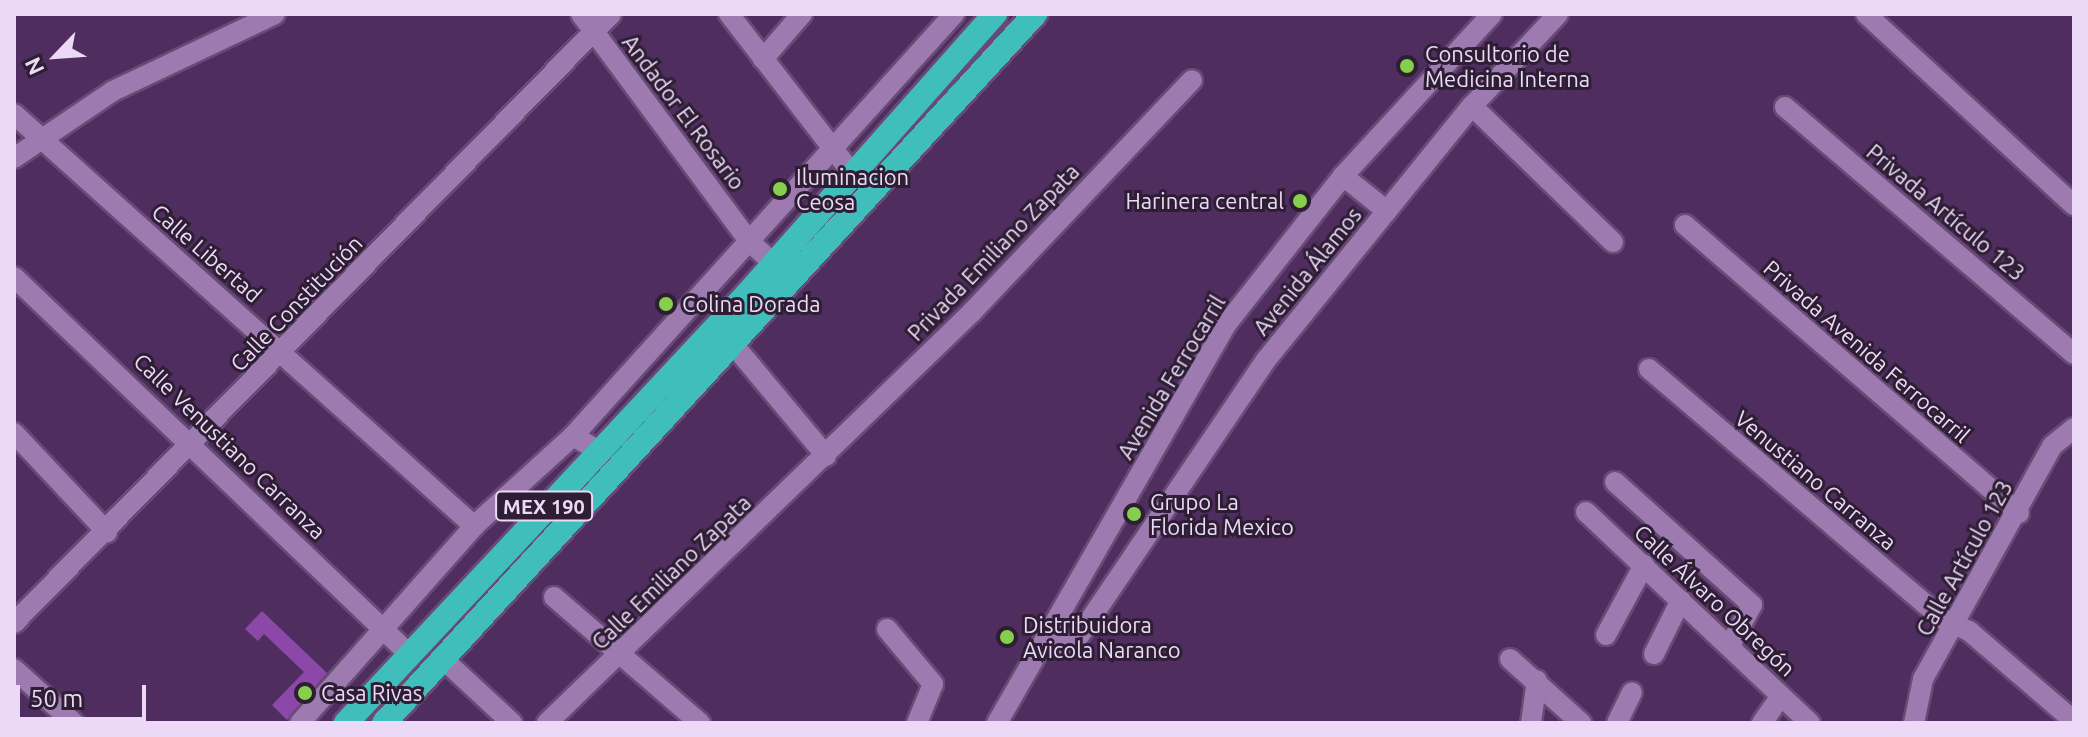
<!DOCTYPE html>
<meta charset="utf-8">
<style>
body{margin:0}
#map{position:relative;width:2088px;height:737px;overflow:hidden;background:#4f2e5f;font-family:Ubuntu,sans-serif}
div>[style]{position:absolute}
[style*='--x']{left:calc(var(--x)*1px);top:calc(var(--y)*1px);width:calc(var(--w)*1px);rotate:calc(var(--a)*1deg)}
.building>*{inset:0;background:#8b48a9}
.roads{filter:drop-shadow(2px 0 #684b75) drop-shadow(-2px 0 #684b75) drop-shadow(0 2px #684b75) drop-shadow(0 -2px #684b75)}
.street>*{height:20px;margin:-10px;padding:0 10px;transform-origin:10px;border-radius:10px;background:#9d7ab0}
.highway>*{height:24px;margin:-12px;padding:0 12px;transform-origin:12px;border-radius:12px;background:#3fbebc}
.dots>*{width:22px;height:22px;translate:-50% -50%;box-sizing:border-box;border:4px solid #2d1e34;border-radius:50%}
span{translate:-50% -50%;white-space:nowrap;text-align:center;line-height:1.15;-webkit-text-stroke:6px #2d1e34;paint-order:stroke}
.shield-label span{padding:2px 6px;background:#2d1e34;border:2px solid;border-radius:6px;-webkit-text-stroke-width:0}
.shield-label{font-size:20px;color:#ecd9f7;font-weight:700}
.poi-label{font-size:22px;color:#ecd9f7}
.left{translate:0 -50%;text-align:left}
.right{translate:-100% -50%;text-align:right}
.street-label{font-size:22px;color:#ecd9f7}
.frame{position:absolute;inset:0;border:16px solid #ecd9f7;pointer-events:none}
.north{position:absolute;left:16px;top:16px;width:80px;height:80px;-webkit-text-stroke:6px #2d1e34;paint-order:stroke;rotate:245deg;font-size:22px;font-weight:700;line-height:32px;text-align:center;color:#ecd9f7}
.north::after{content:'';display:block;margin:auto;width:28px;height:36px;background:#ecd9f7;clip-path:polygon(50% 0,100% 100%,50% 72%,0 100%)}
.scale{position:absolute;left:16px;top:685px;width:130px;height:36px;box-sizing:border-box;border:4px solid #ecd9f7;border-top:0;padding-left:10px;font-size:24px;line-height:28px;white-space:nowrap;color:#ecd9f7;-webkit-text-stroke:6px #2d1e34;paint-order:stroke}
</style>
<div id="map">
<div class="building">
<i style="clip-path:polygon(262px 611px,327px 673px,287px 720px,272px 705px,304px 672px,264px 634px,258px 641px,245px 629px)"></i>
</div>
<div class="roads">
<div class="street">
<i style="--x:581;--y:14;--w:281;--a:53.5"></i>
<i style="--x:748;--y:240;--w:34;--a:43"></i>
<i style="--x:729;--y:14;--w:201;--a:52.3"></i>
<i style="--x:1866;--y:14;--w:282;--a:42.6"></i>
<i style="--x:763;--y:59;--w:60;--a:-49.1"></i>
<i style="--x:1472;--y:106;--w:196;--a:44"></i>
<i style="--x:1785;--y:107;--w:380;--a:40.5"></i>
<i style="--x:14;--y:114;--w:618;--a:41.85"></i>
<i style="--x:14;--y:158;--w:120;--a:-34.1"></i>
<i style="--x:113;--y:91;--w:179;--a:-25.4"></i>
<i style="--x:1343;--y:176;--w:56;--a:38.5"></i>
<i style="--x:1685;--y:225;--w:441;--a:40.8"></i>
<i style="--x:14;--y:277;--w:546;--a:43.66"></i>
<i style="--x:732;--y:343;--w:147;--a:50.2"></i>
<i style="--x:1649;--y:369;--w:386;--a:40.4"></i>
<i style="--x:1943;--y:619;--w:29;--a:25"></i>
<i style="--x:1969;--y:631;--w:138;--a:40.6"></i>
<i style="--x:14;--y:433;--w:136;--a:46.8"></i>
<i style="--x:573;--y:436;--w:569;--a:-47.92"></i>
<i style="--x:1615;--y:482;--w:184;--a:41.9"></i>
<i style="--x:1752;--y:605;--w:46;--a:118.8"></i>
<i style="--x:1586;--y:512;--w:308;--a:43.3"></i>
<i style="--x:554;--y:597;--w:193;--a:40.8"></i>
<i style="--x:14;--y:623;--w:853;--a:-45.57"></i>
<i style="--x:887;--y:629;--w:72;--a:50.1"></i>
<i style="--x:933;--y:684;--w:42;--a:112.3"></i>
<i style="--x:1606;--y:635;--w:80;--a:-61.5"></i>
<i style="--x:1045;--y:639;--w:14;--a:34"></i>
<i style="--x:1057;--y:647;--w:19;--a:-16"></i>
<i style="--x:1075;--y:642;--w:341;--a:-55.9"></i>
<i style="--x:1266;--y:360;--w:327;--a:-51"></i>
<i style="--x:1472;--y:106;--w:126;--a:-46.9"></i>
<i style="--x:1654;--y:654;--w:60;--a:-63.4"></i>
<i style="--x:443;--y:659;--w:94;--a:42.8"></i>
<i style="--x:1510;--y:659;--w:96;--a:42"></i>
<i style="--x:14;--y:669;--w:81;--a:42"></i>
<i style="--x:300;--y:723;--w:263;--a:-48.5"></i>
<i style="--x:474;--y:526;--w:134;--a:-42.3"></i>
<i style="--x:573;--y:436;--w:28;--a:30"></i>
<i style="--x:547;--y:723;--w:590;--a:-44.04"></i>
<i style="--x:971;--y:313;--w:321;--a:-46.5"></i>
<i style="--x:997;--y:723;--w:458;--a:-60.1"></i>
<i style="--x:1225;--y:326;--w:191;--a:-51.8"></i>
<i style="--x:1343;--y:176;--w:220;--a:-47.4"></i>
<i style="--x:1531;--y:723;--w:43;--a:-82.1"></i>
<i style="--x:1617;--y:723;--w:34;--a:-64"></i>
<i style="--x:1762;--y:723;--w:33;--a:-55"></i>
<i style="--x:1914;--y:723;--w:45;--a:-78.4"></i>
<i style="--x:1923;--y:679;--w:266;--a:-61"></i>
<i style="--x:2052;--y:446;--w:28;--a:-39"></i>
</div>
<div class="highway">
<i style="--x:346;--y:723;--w:589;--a:-46.93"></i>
<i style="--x:748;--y:293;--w:373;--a:-48.5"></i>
<i style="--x:384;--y:723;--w:963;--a:-47.44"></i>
</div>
</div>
<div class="dots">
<i style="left:1407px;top:66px;background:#86cf4c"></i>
<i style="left:780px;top:189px;background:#86cf4c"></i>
<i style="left:1300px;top:201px;background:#86cf4c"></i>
<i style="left:666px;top:304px;background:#86cf4c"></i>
<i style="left:1134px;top:514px;background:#86cf4c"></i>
<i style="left:1007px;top:637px;background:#86cf4c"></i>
<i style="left:305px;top:693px;background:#86cf4c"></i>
</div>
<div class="shield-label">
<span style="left:544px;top:506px">MEX 190</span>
</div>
<div class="poi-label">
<span class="left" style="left:1425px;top:66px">Consultorio de<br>Medicina Interna</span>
<span class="left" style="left:796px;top:189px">Iluminacion<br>Ceosa</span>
<span class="right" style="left:1284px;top:201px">Harinera central</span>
<span class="left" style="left:682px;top:304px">Colina Dorada</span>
<span class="left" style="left:1150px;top:514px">Grupo La<br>Florida Mexico</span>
<span class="left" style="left:1023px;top:637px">Distribuidora<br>Avicola Naranco</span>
<span class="left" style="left:321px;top:693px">Casa Rivas</span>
</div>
<div class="street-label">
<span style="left:684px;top:112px;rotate:53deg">Andador El Rosario</span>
<span style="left:1946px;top:212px;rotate:40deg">Privada Artículo 123</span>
<span style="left:993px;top:252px;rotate:-46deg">Privada Emiliano Zapata</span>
<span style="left:207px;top:253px;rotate:41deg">Calle Libertad</span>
<span style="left:1307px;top:271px;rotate:-51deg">Avenida Álamos</span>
<span style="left:296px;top:303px;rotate:-46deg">Calle Constitución</span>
<span style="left:1867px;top:351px;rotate:41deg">Privada Avenida Ferrocarril</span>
<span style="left:1171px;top:377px;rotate:-59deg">Avenida Ferrocarril</span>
<span style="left:230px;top:446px;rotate:44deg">Calle Venustiano Carranza</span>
<span style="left:1816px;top:480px;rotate:40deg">Venustiano Carranza</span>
<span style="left:1964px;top:558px;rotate:-61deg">Calle Artículo 123</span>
<span style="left:671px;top:572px;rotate:-44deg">Calle Emiliano Zapata</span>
<span style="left:1715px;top:600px;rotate:43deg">Calle Álvaro Obregón</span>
</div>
<div class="frame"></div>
<div class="north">N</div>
<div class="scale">50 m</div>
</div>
